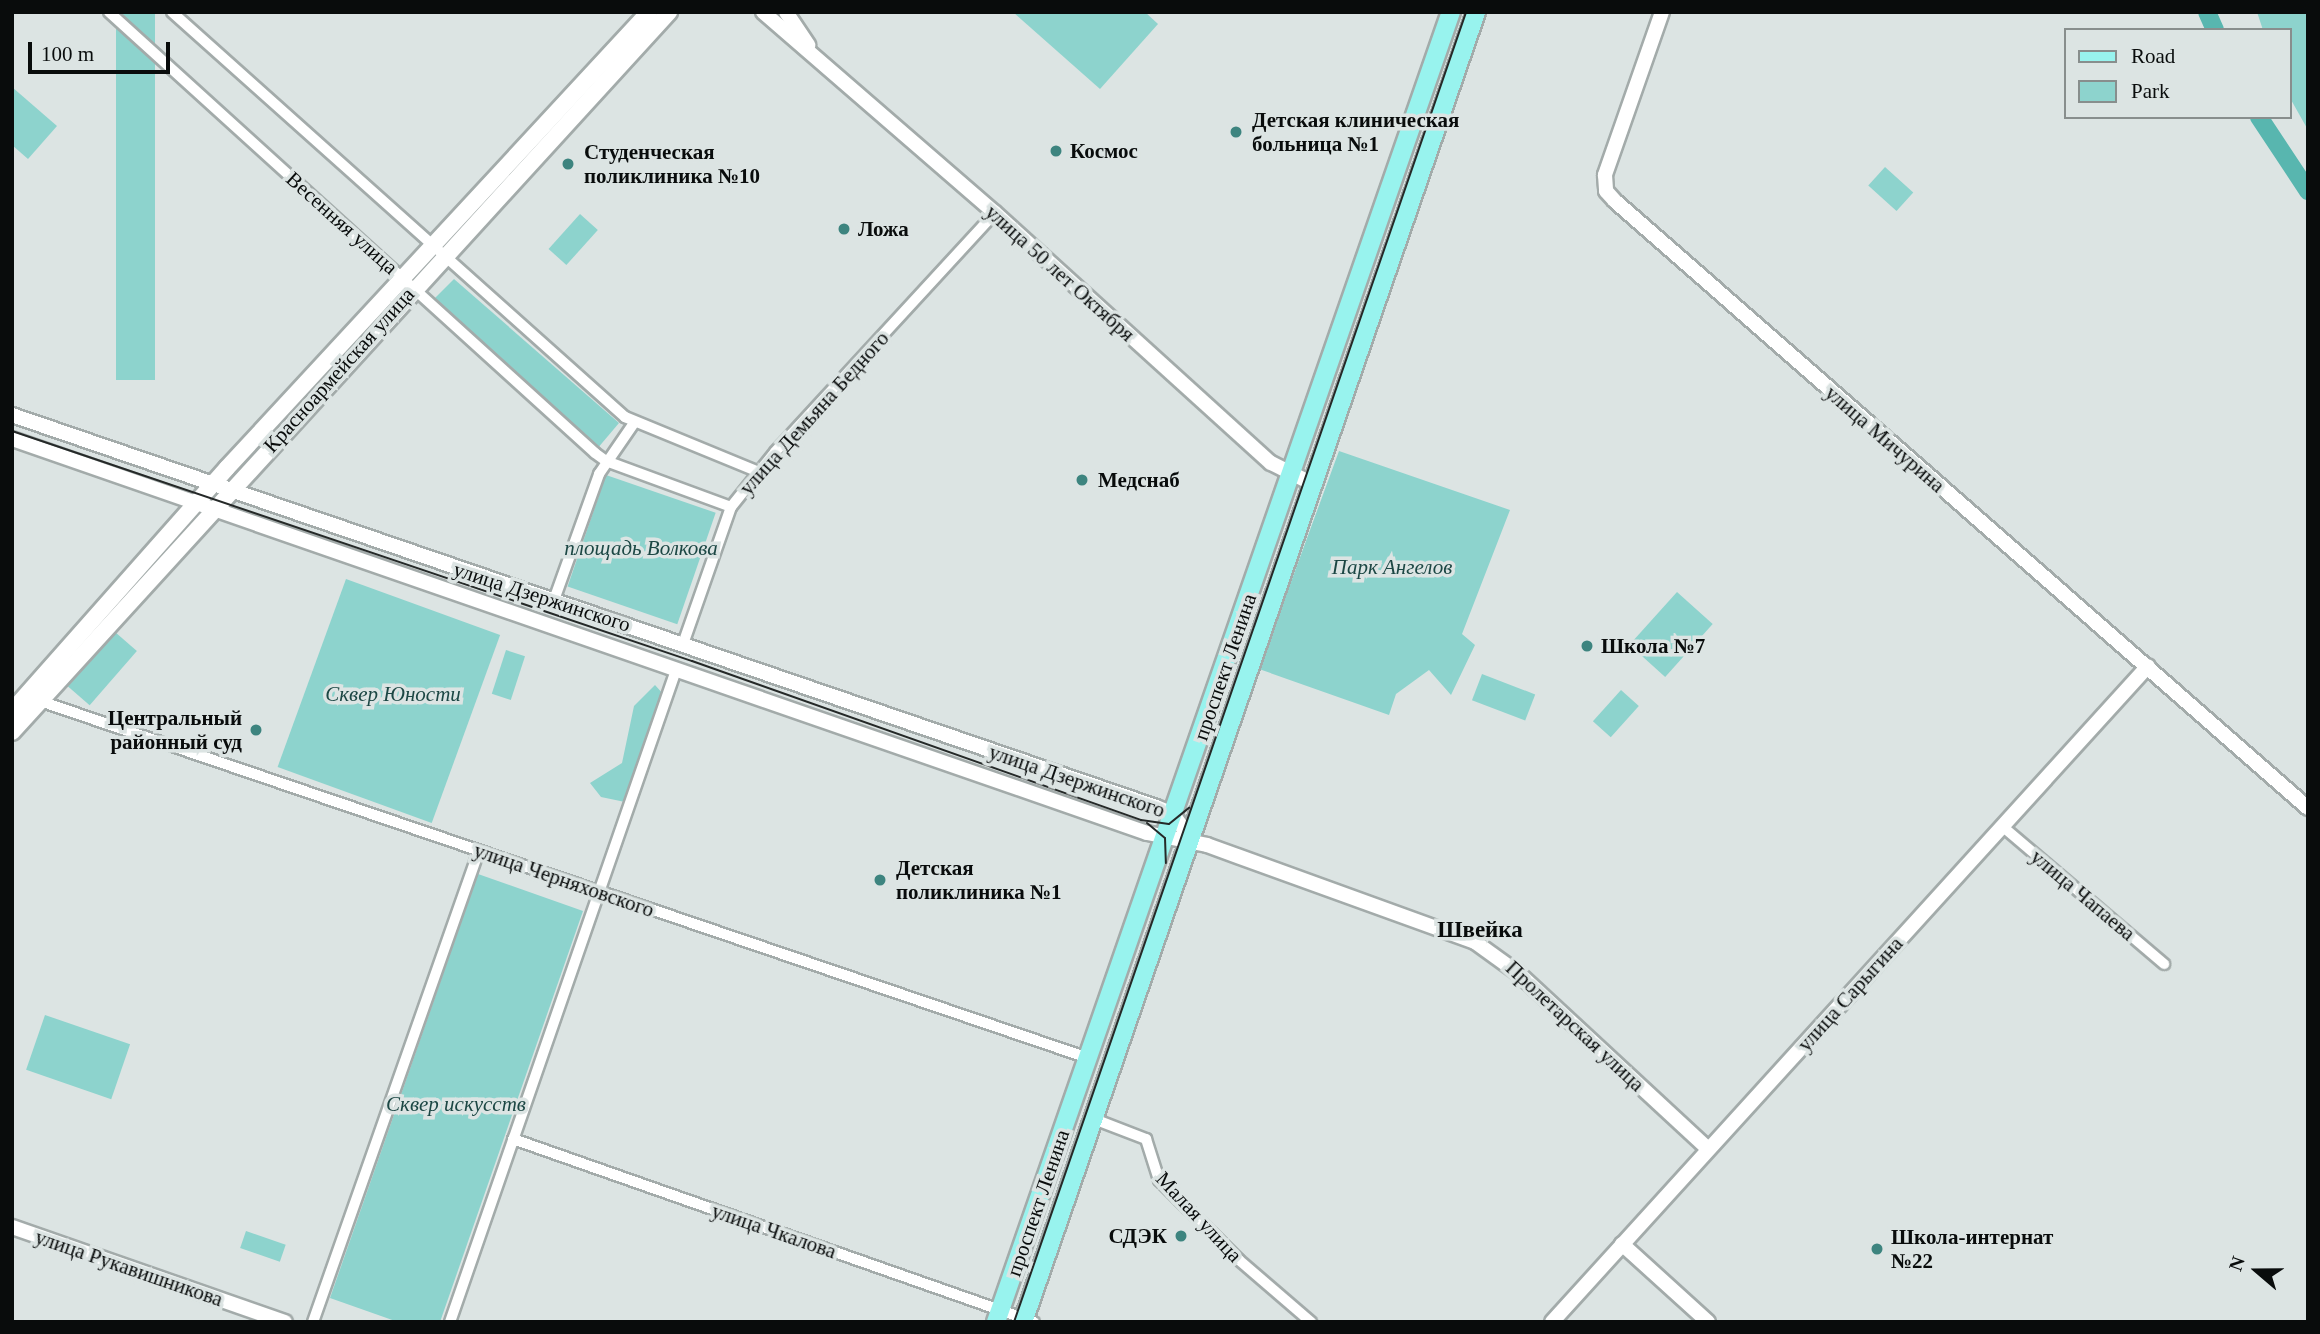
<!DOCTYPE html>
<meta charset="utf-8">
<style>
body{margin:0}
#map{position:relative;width:2320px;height:1334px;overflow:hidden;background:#dce4e3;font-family:Georgia,serif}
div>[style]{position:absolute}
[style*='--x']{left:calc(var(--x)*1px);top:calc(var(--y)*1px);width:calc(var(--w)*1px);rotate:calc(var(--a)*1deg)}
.green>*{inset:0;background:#8dd3cd;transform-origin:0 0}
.river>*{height:18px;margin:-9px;padding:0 9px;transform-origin:9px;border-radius:9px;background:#58b6af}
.roads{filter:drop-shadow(2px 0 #a3abaa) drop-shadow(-2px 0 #a3abaa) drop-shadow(0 2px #a3abaa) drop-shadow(0 -2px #a3abaa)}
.minor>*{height:10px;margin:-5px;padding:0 5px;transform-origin:5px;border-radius:5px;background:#fff}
.tertiary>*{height:14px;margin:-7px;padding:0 7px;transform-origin:7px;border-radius:7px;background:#fff}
.secondary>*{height:16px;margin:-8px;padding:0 8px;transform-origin:8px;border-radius:8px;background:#fff}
.primary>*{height:18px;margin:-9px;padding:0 9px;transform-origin:9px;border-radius:9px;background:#98f3ee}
.tram>*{height:2px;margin:-1px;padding:0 1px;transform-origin:1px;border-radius:1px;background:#252928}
.dots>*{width:19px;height:19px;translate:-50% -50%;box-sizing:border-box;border:4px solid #dce4e3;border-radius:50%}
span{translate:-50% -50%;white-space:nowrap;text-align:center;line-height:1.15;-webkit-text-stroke:7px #dce4e3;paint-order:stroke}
.poi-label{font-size:21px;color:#090c0c;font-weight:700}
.left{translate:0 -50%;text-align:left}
.right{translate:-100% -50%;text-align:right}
.street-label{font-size:21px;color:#090c0c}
.park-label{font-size:21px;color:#1c4744;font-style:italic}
.neighbourhood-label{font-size:23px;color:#090c0c;font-weight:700}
.frame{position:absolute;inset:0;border:14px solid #090c0c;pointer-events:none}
.legend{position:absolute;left:2064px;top:28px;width:228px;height:91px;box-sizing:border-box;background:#dce4e3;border:2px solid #888e8d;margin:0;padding:9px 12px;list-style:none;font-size:21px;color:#090c0c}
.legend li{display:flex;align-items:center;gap:14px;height:35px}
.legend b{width:35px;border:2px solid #888e8d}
.north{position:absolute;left:2222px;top:1236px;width:70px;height:70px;-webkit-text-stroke:5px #dce4e3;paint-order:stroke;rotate:290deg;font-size:19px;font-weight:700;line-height:28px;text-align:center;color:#090c0c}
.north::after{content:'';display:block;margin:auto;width:24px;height:32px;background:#090c0c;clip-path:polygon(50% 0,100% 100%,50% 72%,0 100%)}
.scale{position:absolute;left:28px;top:42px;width:142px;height:32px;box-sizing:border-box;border:4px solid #090c0c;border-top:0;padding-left:9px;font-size:21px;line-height:24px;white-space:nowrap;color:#090c0c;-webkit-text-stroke:5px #dce4e3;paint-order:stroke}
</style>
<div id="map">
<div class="green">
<i style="left:116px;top:12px;width:39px;height:368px"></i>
<i style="clip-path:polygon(1013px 12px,1145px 12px,1158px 24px,1100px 89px)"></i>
<i style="clip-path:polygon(2257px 12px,2308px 12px,2308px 130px,2290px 98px,2290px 30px,2263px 30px)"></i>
<i style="clip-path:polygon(12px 87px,57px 126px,28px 159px,12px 145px)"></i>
<i style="left:1885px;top:167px;width:38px;height:25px;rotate:42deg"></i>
<i style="left:580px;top:214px;width:24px;height:47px;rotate:42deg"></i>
<i style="clip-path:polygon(454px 279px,619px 423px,597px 449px,435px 298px)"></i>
<i style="clip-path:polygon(1339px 451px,1510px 510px,1462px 634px,1475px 645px,1451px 695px,1429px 670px,1396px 694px,1389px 715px,1259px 669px)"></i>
<i style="left:606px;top:475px;width:116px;height:118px;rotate:19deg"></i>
<i style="left:346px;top:579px;width:164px;height:200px;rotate:20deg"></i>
<i style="left:1677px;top:592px;width:48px;height:71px;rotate:42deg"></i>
<i style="left:115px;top:632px;width:29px;height:72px;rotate:41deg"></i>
<i style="left:506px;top:650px;width:20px;height:46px;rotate:18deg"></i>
<i style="left:1482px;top:674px;width:57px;height:28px;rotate:21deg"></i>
<i style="clip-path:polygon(655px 685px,664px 695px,625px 802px,601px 797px,590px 783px,622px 763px,634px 706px)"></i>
<i style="left:1621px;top:690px;width:24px;height:42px;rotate:42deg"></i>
<i style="clip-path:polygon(478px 874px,583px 911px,440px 1322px,398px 1322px,330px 1298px)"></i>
<i style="left:45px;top:1015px;width:90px;height:58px;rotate:19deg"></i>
<i style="left:246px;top:1231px;width:42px;height:18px;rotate:19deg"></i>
</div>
<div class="river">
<i style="--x:2207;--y:12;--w:20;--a:66"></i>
<i style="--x:2259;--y:117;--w:89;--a:56.5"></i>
</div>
<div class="roads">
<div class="minor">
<i style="--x:109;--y:12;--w:656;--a:42.22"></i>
<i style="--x:595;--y:453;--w:14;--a:36"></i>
<i style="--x:606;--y:461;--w:133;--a:20.2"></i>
<i style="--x:172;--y:12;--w:608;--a:41.8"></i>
<i style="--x:625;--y:417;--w:145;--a:22.3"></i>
<i style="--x:554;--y:600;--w:134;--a:-70.3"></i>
<i style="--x:599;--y:474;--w:62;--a:-55.5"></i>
<i style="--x:683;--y:644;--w:145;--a:-70.7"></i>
<i style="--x:731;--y:507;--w:70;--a:-51.3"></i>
<i style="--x:775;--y:452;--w:325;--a:-47.4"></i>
<i style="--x:40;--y:701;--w:1107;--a:18.81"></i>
<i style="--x:2002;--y:826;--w:213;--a:40.4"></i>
<i style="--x:1094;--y:1119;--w:56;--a:21"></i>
<i style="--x:1146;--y:1139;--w:43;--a:72.4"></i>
<i style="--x:1159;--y:1180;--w:113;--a:45"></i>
<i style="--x:1239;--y:1260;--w:95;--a:40.7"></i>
<i style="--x:513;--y:1139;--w:552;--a:19.35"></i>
<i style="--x:313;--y:1322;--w:499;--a:-70.6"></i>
<i style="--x:450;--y:1322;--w:690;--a:-70.88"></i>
</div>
<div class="tertiary">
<i style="--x:763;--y:12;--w:307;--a:40.9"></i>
<i style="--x:995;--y:213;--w:372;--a:42.2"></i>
<i style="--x:1271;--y:463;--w:47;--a:26.6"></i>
<i style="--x:786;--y:12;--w:40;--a:56"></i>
<i style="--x:1662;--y:12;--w:173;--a:109.3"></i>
<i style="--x:1605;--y:175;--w:16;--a:86"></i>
<i style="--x:1606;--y:191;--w:13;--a:48"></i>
<i style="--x:1615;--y:201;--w:921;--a:41.22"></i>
<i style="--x:12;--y:415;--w:1209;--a:18.91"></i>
<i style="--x:1156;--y:807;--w:18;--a:22"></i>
<i style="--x:1173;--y:814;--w:32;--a:55"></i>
<i style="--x:12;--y:439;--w:1201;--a:19.14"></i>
<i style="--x:1147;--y:833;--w:61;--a:11.3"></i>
<i style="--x:1207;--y:845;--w:285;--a:19.9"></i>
<i style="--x:1475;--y:942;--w:53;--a:35.8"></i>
<i style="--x:1518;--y:973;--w:259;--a:42.8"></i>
<i style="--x:12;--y:1227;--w:289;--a:19.2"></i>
<i style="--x:1622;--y:1244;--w:116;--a:42.2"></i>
<i style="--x:1552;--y:1322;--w:886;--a:-47.74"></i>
</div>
<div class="secondary">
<i style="--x:12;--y:711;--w:324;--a:-48.5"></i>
<i style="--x:227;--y:468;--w:621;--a:-47.22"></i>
<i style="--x:12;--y:732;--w:975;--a:-47.62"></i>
</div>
<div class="primary">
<i style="--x:996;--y:1322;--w:1387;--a:-70.85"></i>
<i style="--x:1023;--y:1322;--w:1386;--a:-70.92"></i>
</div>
</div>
<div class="tram">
<i style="--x:12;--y:431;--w:718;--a:18.69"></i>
<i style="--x:692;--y:661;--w:476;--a:19.5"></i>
<i style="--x:1141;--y:820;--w:28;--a:8"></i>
<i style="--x:1169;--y:824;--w:26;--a:-39"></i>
<i style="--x:1147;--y:823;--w:23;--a:40"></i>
<i style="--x:1165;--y:838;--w:25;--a:88"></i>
<i style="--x:1014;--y:1322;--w:1386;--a:-70.96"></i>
</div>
<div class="dots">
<i style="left:1236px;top:132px;background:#3d847f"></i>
<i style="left:1056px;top:151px;background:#3d847f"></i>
<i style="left:568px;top:164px;background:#3d847f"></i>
<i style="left:844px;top:229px;background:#3d847f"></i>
<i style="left:1082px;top:480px;background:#3d847f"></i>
<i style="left:1587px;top:646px;background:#3d847f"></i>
<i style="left:256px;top:730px;background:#3d847f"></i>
<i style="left:880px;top:880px;background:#3d847f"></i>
<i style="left:1181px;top:1236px;background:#3d847f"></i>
<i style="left:1877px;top:1249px;background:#3d847f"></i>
</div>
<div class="poi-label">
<span class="left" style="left:1252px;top:132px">Детская клиническая<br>больница №1</span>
<span class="left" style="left:1070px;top:151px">Космос</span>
<span class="left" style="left:584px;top:164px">Студенческая<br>поликлиника №10</span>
<span class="left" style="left:858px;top:229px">Ложа</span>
<span class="left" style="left:1098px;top:480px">Медснаб</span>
<span class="left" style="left:1601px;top:646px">Школа №7</span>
<span class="right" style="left:242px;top:730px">Центральный<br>районный суд</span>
<span class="left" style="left:896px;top:880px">Детская<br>поликлиника №1</span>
<span class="right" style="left:1167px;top:1236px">СДЭК</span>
<span class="left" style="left:1891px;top:1249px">Школа-интернат<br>№22</span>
</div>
<div class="street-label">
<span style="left:342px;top:223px;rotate:42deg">Весенняя улица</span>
<span style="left:1060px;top:273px;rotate:42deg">улица 50 лет Октября</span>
<span style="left:339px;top:370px;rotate:-48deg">Красноармейская улица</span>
<span style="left:814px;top:413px;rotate:-48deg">улица Демьяна Бедного</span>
<span style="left:1885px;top:439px;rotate:41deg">улица Мичурина</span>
<span style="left:542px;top:597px;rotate:18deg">улица Дзержинского</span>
<span style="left:1225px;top:667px;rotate:-71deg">проспект Ленина</span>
<span style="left:1077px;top:781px;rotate:19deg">улица Дзержинского</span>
<span style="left:564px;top:880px;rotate:19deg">улица Черняховского</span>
<span style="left:2083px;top:895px;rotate:40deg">улица Чапаева</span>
<span style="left:1850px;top:994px;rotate:-48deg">улица Сарыгина</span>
<span style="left:1575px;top:1026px;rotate:43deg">Пролетарская улица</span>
<span style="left:1038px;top:1203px;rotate:-71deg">проспект Ленина</span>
<span style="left:1199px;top:1217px;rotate:47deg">Малая улица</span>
<span style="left:774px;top:1231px;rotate:19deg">улица Чкалова</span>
<span style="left:129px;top:1268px;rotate:19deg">улица Рукавишникова</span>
</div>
<div class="park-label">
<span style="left:641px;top:548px">площадь Волкова</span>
<span style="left:1392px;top:567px">Парк Ангелов</span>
<span style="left:393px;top:694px">Сквер Юности</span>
<span style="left:456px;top:1104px">Сквер искусств</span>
</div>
<div class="neighbourhood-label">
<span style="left:1480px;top:930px">Швейка</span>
</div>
<div class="frame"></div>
<ul class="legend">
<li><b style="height:9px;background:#98f3ee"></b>Road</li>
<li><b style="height:19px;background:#8dd3cd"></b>Park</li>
</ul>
<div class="north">N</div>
<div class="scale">100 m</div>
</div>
